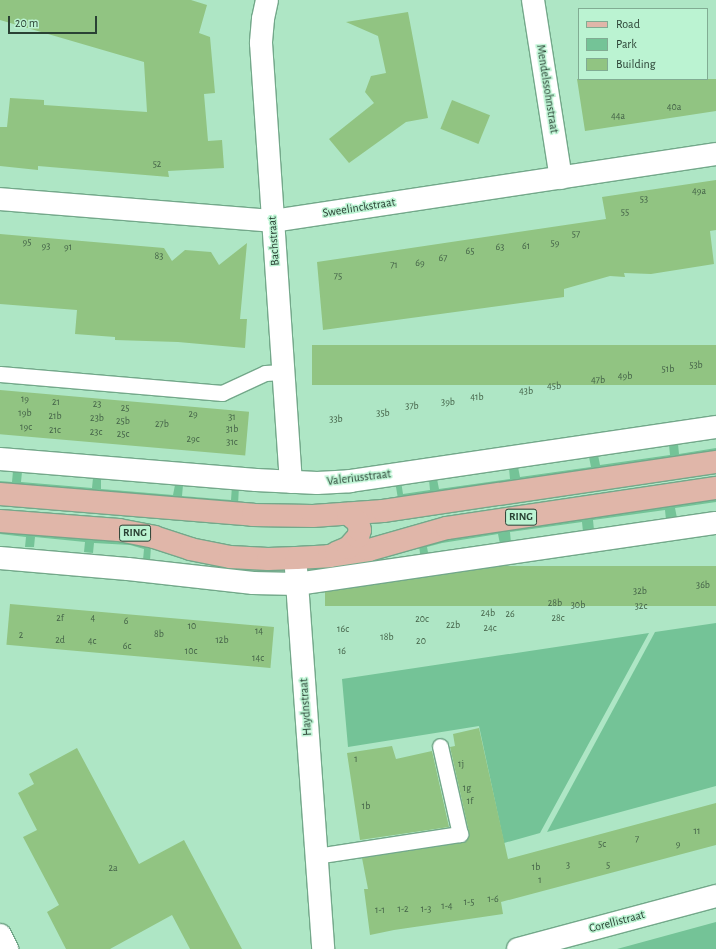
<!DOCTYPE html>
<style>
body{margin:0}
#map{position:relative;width:716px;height:949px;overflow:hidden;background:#aee6c5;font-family:"Alegreya Sans",sans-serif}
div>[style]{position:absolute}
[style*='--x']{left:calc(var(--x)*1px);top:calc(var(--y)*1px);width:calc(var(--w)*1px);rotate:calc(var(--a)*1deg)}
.green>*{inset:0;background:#74c397}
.building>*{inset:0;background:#91c482;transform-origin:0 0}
.roads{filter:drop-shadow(1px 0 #73a88a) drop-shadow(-1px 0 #73a88a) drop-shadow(0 1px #73a88a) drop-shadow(0 -1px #73a88a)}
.service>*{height:15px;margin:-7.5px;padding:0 7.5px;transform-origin:7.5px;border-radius:7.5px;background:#fff}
.minor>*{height:22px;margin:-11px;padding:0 11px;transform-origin:11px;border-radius:11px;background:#fff}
.primary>*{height:22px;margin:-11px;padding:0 11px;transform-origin:11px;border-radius:11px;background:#e0b6a9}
span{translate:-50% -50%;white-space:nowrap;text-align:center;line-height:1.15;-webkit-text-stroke:3px #bbf3d2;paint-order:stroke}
.number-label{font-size:10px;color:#446248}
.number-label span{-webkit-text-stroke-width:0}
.shield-label span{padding:1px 3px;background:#bbf3d2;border:1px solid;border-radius:3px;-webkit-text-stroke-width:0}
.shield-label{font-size:11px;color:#2a4134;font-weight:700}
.street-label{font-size:12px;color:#2a4134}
.legend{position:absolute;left:578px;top:8px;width:130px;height:72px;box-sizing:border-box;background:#bbf3d2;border:1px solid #81ac93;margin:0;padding:5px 7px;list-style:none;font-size:12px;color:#2a4134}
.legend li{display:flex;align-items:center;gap:8px;height:20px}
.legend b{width:20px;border:1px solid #81ac93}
.scale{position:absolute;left:8px;top:16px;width:89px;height:18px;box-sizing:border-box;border:2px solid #2a4134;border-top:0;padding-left:5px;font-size:12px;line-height:14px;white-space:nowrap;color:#2a4134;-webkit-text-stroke:3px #bbf3d2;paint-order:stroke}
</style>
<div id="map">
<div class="green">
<i style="clip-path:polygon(678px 444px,679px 454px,716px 448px,716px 453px,398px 499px,395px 481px,401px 481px,403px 494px,430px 490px,429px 480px,437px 479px,439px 489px,510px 479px,509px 468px,518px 467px,520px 477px,591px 467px,589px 457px,598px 455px,600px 465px,670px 455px,669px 445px)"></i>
<i style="clip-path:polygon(13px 471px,22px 472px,21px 482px,92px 488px,93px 478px,101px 478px,101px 489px,173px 495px,175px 485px,183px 485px,182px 496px,231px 500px,232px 486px,239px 486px,238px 505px,0 485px,0 481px,12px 482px)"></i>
<i style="clip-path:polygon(716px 498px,716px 502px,675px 508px,677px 518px,666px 520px,665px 510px,593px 520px,594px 530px,583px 532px,582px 522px,510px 532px,511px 543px,500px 544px,498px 534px,442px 543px,427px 547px,429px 558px,421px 560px,419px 546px,448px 538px)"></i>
<i style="clip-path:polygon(0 530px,115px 540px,151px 546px,150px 561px,143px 560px,144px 549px,130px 545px,94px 543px,93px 553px,84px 552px,85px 542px,35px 537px,34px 547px,25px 547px,26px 537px,0 534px)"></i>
<i style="clip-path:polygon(716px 623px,716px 786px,547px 832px,655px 632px)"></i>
<i style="clip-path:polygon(649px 633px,540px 833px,504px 843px,479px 726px,348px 747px,342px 679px)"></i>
<i style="clip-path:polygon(716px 922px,716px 949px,617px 949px)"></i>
</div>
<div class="building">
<i style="clip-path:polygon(0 0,191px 0,207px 5px,199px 33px,210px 37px,215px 93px,204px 94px,208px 141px,222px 140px,224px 168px,168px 171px,169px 177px,38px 166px,38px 170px,0 166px,0 127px,7px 127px,10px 98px,44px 100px,44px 105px,147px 112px,144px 62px,0 20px)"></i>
<i style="clip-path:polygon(408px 12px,428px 118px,406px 122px,349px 163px,329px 139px,374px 103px,365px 92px,371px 76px,386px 73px,378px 36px,346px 22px)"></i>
<i style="clip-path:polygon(577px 79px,716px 79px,716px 111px,585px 131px)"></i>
<i style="left:452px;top:100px;width:41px;height:31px;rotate:22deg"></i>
<i style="clip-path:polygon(716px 180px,716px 230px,710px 231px,714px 264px,651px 274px,624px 273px,625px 277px,610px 276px,564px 289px,564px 297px,323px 330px,317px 262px,606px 219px,602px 197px)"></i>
<i style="clip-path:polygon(0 234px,164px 248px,172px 261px,185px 250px,211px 252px,219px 265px,247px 243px,240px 319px,247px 319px,245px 348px,178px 342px,115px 340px,115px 337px,75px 334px,77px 310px,0 304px)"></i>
<i style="left:716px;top:345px;width:40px;height:404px;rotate:90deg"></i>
<i style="left:0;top:390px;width:250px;height:44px;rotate:5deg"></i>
<i style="left:716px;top:566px;width:40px;height:391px;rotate:90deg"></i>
<i style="left:10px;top:604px;width:265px;height:41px;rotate:5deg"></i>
<i style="clip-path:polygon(479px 728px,508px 859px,716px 803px,716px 845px,501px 902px,503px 914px,394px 930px,370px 935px,364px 889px,368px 889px,362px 858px,461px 843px,466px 841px,469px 832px,450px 747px,455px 746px,453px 734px)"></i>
<i style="clip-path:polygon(392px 746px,396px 759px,432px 751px,449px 827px,360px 840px,347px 753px)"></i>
<i style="clip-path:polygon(77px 748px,139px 864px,184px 840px,242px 949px,190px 949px,172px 915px,110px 949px,66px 949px,47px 912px,59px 905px,23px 837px,37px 830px,18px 793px,34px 784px,29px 774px)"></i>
</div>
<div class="roads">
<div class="service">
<i style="--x:0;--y:374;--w:223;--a:4.9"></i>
<i style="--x:222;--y:393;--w:47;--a:-24.9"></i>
<i style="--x:265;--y:373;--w:18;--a:-3"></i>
<i style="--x:316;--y:856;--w:146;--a:-8.7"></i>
<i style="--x:460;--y:834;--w:90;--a:-102.8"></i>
</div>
<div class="minor">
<i style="--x:267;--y:0;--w:19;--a:102"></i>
<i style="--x:263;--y:19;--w:24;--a:95"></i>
<i style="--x:261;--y:43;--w:440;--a:86.1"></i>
<i style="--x:533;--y:0;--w:180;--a:81.1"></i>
<i style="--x:0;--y:199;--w:274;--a:4.6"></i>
<i style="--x:273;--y:221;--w:448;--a:-8.6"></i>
<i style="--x:0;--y:459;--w:257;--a:4.7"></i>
<i style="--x:256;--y:480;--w:61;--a:2.8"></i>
<i style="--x:317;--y:483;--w:33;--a:-3"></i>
<i style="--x:350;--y:481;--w:370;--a:-8.4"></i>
<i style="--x:0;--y:558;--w:128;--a:4.9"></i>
<i style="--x:128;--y:569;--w:126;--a:6.4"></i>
<i style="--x:253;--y:583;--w:44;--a:1.3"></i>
<i style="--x:297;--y:584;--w:423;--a:-8.3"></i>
<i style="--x:296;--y:569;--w:381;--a:85.9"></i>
<i style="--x:0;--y:935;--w:16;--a:63"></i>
<i style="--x:518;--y:949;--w:205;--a:-15"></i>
</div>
<div class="primary">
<i style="--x:0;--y:494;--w:254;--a:4.7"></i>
<i style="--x:253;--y:515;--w:60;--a:1"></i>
<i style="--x:313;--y:516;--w:70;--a:-4.1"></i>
<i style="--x:383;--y:511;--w:337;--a:-8.4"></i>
<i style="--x:0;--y:521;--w:119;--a:4.3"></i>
<i style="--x:119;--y:530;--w:36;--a:11"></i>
<i style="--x:154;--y:537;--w:38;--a:18"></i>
<i style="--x:190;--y:549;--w:41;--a:11.3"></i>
<i style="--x:230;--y:557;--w:38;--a:3"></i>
<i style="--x:268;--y:559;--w:28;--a:-2"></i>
<i style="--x:296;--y:558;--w:33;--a:-3"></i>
<i style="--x:329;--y:556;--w:40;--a:-8.5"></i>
<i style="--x:369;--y:550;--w:81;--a:-15.8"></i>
<i style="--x:447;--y:528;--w:272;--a:-8.5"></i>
<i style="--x:336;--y:553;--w:13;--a:-23"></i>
<i style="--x:348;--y:548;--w:15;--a:-48"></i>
<i style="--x:358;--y:537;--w:7;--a:-74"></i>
<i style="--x:360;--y:530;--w:8;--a:-104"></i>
<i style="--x:358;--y:522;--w:13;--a:-141"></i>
</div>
</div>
<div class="number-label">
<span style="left:674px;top:108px">40a</span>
<span style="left:618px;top:117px">44a</span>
<span style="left:157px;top:165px">52</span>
<span style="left:699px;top:192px">49a</span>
<span style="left:644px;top:200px">53</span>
<span style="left:625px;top:213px">55</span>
<span style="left:576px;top:235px">57</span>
<span style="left:27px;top:243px">95</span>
<span style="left:555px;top:244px">59</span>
<span style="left:46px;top:247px">93</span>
<span style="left:526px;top:247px">61</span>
<span style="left:68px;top:248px">91</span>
<span style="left:500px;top:248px">63</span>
<span style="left:470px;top:252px">65</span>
<span style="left:159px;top:257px">83</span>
<span style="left:443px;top:259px">67</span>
<span style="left:420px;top:264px">69</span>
<span style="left:394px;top:266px">71</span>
<span style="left:338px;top:277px">75</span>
<span style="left:696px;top:366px">53b</span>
<span style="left:668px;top:370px">51b</span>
<span style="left:625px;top:377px">49b</span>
<span style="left:598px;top:381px">47b</span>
<span style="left:554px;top:387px">45b</span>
<span style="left:526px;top:392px">43b</span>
<span style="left:477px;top:398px">41b</span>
<span style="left:25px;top:400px">19</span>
<span style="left:56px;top:403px">21</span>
<span style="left:448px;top:403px">39b</span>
<span style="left:97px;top:405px">23</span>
<span style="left:412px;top:407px">37b</span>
<span style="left:125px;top:409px">25</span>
<span style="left:25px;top:414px">19b</span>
<span style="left:383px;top:414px">35b</span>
<span style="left:193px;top:415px">29</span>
<span style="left:55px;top:417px">21b</span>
<span style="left:232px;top:418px">31</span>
<span style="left:97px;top:419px">23b</span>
<span style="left:336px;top:420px">33b</span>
<span style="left:123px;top:422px">25b</span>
<span style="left:162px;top:425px">27b</span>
<span style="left:26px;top:428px">19c</span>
<span style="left:232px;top:430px">31b</span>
<span style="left:55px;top:431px">21c</span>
<span style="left:96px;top:433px">23c</span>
<span style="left:123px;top:435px">25c</span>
<span style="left:193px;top:440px">29c</span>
<span style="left:232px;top:443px">31c</span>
<span style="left:703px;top:586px">36b</span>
<span style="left:640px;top:592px">32b</span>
<span style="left:555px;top:604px">28b</span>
<span style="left:578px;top:606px">30b</span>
<span style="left:641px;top:607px">32c</span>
<span style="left:488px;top:614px">24b</span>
<span style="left:510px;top:615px">26</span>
<span style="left:60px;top:619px">2f</span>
<span style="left:93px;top:619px">4</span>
<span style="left:558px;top:619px">28c</span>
<span style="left:422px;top:620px">20c</span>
<span style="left:126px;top:622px">6</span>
<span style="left:453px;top:626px">22b</span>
<span style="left:192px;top:627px">10</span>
<span style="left:490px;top:629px">24c</span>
<span style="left:343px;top:630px">16c</span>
<span style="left:259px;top:632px">14</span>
<span style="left:159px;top:635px">8b</span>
<span style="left:21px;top:636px">2</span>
<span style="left:387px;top:638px">18b</span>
<span style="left:60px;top:641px">2d</span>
<span style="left:222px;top:641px">12b</span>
<span style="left:92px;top:642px">4c</span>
<span style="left:421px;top:642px">20</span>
<span style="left:127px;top:647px">6c</span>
<span style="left:191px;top:652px">10c</span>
<span style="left:342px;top:652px">16</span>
<span style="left:258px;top:659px">14c</span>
<span style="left:356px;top:760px">1</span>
<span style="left:461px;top:765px">1j</span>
<span style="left:467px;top:789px">1g</span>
<span style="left:470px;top:802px">1f</span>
<span style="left:366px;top:807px">1b</span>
<span style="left:697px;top:832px">11</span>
<span style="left:637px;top:840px">7</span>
<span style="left:602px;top:845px">5c</span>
<span style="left:678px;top:845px">9</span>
<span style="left:568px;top:866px">3</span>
<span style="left:608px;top:866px">5</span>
<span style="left:536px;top:868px">1b</span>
<span style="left:113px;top:869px">2a</span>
<span style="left:540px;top:881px">1</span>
<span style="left:493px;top:900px">1-6</span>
<span style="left:469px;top:903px">1-5</span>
<span style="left:447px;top:907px">1-4</span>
<span style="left:403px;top:910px">1-2</span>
<span style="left:426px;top:910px">1-3</span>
<span style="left:380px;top:911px">1-1</span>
</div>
<div class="shield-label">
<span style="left:521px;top:517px">RING</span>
<span style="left:135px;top:533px">RING</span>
</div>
<div class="street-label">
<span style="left:547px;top:89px;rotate:81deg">Mendelssohnstraat</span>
<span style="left:359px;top:208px;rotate:-9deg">Sweelinckstraat</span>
<span style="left:274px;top:241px;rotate:-94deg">Bachstraat</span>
<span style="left:359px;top:478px;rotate:-7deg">Valeriusstraat</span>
<span style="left:306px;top:707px;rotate:-94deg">Haydnstraat</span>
<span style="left:617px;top:922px;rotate:-15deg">Corellistraat</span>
</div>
<ul class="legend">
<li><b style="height:5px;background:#e0b6a9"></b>Road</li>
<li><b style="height:11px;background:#74c397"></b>Park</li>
<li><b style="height:11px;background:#91c482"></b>Building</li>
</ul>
<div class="scale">20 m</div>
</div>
